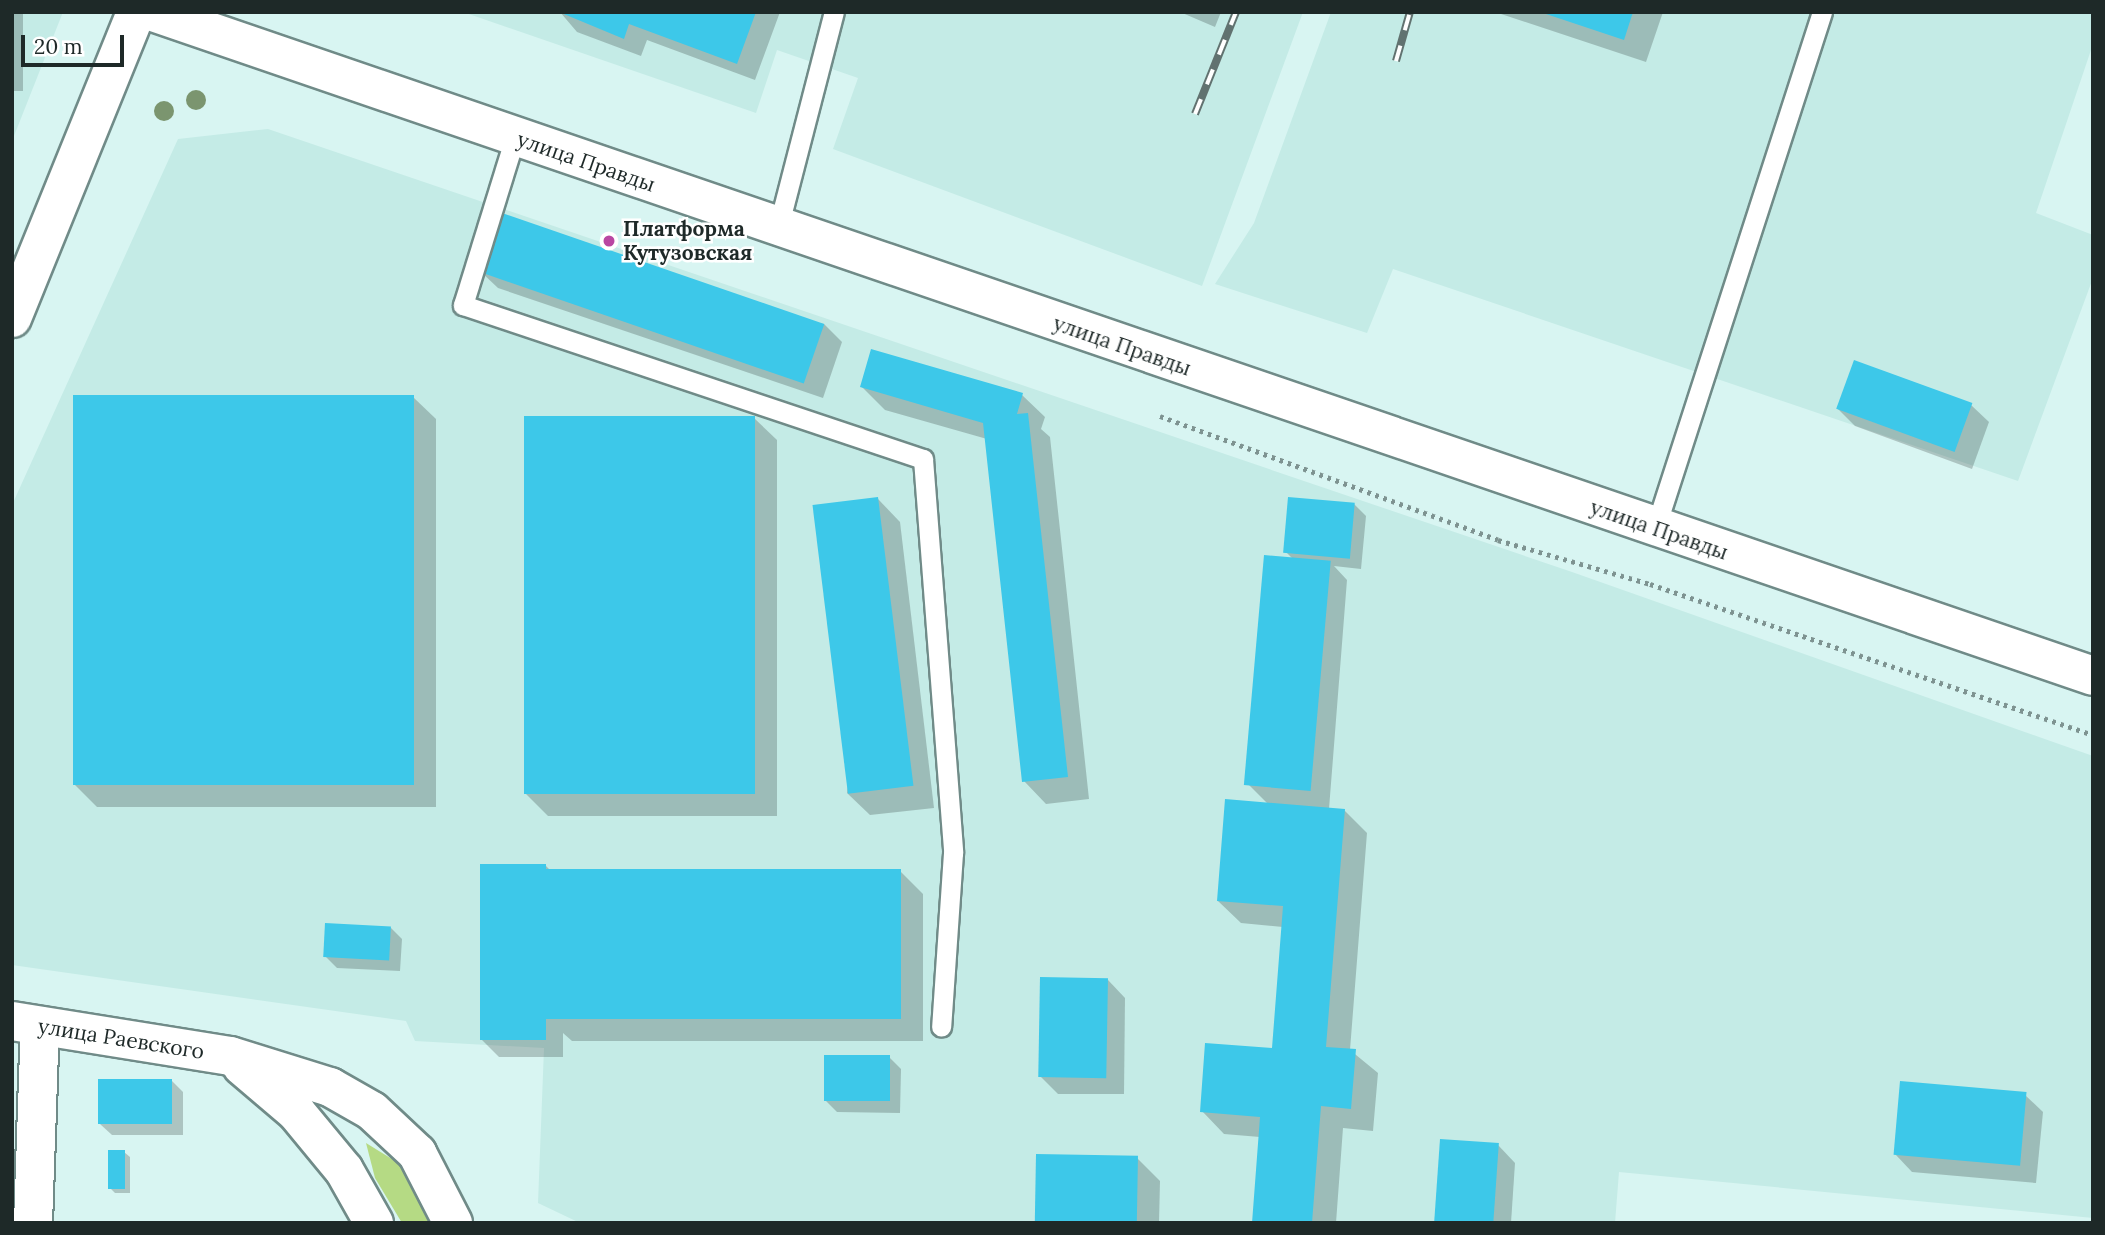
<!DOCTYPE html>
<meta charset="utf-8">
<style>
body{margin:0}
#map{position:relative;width:2105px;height:1235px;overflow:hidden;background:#d8f5f2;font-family:Lora,serif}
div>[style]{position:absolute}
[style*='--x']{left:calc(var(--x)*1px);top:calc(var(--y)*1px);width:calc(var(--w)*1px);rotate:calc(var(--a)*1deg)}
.built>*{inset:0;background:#c4ebe6}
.green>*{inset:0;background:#b5da84}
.shadow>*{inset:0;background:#0003;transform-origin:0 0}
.building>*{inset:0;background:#3dc8e9;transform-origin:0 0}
.path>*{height:4.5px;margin-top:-2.25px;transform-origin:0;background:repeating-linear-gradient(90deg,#7e9391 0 3.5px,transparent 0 8.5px)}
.roads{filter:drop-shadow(2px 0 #708b88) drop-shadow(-2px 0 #708b88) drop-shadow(0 2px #708b88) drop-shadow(0 -2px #708b88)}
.lane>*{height:19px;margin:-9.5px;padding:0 9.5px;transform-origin:9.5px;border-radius:9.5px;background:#fff}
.street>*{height:38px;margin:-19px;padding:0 19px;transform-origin:19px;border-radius:19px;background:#fff}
.secondary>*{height:38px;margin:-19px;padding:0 19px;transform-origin:19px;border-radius:19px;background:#fff}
.rail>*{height:8px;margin-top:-4px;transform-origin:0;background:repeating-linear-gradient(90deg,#fff 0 16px,#617270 0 32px);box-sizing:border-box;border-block:2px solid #617270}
.trees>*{width:20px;height:20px;margin:-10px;border-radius:50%;background:#7b956f}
.dots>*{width:19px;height:19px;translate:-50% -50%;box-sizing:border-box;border:4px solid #fff;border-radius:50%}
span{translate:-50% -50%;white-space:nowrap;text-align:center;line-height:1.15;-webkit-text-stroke:5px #fff;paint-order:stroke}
.street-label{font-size:21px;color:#1e2928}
.poi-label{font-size:21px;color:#1e2928;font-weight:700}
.left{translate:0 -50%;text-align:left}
.frame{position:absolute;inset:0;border:14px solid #1e2928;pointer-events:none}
.scale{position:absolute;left:21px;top:35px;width:103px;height:32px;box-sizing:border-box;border:4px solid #1e2928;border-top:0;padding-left:9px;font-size:21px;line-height:24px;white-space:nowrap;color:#1e2928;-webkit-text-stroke:5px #fff;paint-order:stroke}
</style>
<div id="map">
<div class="built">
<i style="clip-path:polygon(12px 12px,63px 12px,12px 141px)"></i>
<i style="clip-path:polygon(463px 12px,1303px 12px,1202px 286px,833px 149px,858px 78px,777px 50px,756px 113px)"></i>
<i style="clip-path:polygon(1331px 12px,2093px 12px,2093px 44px,2036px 213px,2093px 235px,2093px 278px,2018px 481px,1393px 269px,1367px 333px,1215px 284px,1254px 223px)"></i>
<i style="clip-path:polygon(268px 129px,1572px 572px,2093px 756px,2093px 1218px,1619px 1172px,1615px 1223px,580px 1223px,538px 1203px,544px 1048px,415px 1041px,406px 1021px,12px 965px,12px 505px,178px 139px)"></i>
</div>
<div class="green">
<i style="clip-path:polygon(366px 1143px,400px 1164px,431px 1223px,402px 1223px,375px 1178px)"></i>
</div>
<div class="shadow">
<i style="left:12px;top:12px;width:11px;height:79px"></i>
<i style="clip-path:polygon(560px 12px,780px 12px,755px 80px,647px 40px,641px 56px,577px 32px)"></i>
<i style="clip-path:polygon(1180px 12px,1221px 12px,1215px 27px)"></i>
<i style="clip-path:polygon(1495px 12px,1663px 12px,1646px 62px)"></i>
<i style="clip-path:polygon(480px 271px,824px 324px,842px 342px,823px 398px,498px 288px)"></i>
<i style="clip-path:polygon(862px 387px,1022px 395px,1045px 417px,1041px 429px,1050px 437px,1089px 799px,1046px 804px,1024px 781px,987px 439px,885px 410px)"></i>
<i style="clip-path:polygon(413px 397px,436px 419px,436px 807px,97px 807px,74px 784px)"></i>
<i style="clip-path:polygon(1971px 405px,1989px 422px,1972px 469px,1855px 426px,1838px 409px)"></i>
<i style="clip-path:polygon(754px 418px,777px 440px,777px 816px,548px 816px,525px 793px)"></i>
<i style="clip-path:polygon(878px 499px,900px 522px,934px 808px,870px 815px,847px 793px)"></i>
<i style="clip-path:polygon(1354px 504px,1366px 516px,1361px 569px,1334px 566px,1347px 580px,1329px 809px,1344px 810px,1367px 833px,1350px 1050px,1378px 1073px,1373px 1131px,1343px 1128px,1336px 1223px,1254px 1223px,1260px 1137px,1224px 1134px,1202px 1111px,1273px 1050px,1283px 927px,1241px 923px,1218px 901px,1268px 804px,1248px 784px,1293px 559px,1286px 552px)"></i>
<i style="clip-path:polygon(546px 866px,551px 871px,900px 871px,923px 894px,923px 1041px,572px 1041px,563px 1033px,563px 1057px,499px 1057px,482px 1040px)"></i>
<i style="clip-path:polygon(390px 927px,402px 939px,400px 971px,337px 968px,325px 956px)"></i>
<i style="clip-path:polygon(1108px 980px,1125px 998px,1124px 1094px,1058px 1094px,1040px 1076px)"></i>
<i style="clip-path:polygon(889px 1057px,901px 1069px,900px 1113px,837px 1112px,825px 1100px)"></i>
<i style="clip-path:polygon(171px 1080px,183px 1092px,183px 1135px,112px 1135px,100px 1124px)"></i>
<i style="clip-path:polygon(2025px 1095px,2043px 1112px,2036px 1183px,1912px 1172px,1895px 1154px)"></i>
<i style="clip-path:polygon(12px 1130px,14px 1132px,13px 1178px,12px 1178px)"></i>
<i style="clip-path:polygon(1498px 1145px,1515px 1163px,1511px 1223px,1435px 1223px)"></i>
<i style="clip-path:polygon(124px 1152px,130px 1157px,130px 1193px,115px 1193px,110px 1188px)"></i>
<i style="clip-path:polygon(1137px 1158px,1160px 1181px,1159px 1223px,1037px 1223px)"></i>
</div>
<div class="building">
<i style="clip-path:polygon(559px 12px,756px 12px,737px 64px,629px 24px,624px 39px)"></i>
<i style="clip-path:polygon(1540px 12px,1633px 12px,1624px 40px)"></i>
<i style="left:499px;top:212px;width:344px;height:63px;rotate:19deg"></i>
<i style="clip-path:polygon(871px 349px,1023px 393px,1017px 414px,1028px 413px,1068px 777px,1022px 782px,983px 423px,860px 387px)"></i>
<i style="left:1854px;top:360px;width:126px;height:52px;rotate:20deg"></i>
<i style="left:73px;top:395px;width:341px;height:390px"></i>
<i style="left:524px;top:416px;width:231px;height:378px"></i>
<i style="left:878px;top:497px;width:291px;height:66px;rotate:83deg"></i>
<i style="left:1288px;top:497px;width:67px;height:56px;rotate:5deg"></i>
<i style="left:1264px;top:555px;width:67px;height:231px;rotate:5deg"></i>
<i style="clip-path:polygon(1225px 799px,1345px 809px,1326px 1047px,1356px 1049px,1351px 1109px,1321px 1106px,1312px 1223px,1252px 1223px,1260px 1117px,1200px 1112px,1205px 1043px,1272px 1048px,1283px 906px,1217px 901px)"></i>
<i style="clip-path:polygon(480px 864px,546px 864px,546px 869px,901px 869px,901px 1019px,546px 1019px,546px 1040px,480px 1040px)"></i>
<i style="left:325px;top:923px;width:66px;height:34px;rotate:3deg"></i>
<i style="left:1040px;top:977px;width:68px;height:100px;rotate:1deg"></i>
<i style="left:824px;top:1055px;width:66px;height:46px"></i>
<i style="left:98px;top:1079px;width:74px;height:45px"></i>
<i style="left:1900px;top:1081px;width:127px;height:74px;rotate:5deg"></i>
<i style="left:1440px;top:1139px;width:59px;height:84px;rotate:4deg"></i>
<i style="left:108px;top:1150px;width:17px;height:39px"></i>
<i style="left:1036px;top:1154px;width:102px;height:69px;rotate:1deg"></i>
</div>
<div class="path">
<i style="--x:1160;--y:416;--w:360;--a:20.1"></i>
<i style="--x:1498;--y:540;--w:158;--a:16.1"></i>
<i style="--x:1650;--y:584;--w:468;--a:18.8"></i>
</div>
<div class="roads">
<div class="lane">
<i style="--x:515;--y:137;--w:176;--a:107.2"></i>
<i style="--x:463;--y:305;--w:485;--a:18.5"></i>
<i style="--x:923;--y:459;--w:395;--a:85.6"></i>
<i style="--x:953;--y:853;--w:174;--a:93.9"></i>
<i style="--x:778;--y:228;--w:223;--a:-75.5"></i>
<i style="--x:1655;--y:529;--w:543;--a:-72.1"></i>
</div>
<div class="street">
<i style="--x:33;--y:1223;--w:197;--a:-88"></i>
</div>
<div class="secondary">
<i style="--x:153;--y:12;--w:2050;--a:18.89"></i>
<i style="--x:12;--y:318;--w:330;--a:-67.9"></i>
<i style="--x:12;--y:1021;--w:221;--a:9.1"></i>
<i style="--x:230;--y:1056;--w:105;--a:17.2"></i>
<i style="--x:330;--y:1087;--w:48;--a:29.7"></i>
<i style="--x:372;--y:1111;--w:62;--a:43"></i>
<i style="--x:417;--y:1153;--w:79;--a:62.8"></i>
<i style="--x:242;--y:1066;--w:71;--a:40.4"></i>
<i style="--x:296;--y:1112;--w:75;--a:50.4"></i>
<i style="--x:344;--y:1170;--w:61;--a:60.5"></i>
</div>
</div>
<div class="rail">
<i style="--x:1396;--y:61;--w:51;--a:-74.1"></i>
<i style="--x:1195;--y:114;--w:110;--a:-68.1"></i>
</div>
<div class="trees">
<i style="left:196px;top:100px"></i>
<i style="left:164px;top:111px"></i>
</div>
<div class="dots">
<i style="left:609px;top:241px;background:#b947a2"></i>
</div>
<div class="street-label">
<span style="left:586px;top:162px;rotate:19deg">улица Правды</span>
<span style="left:1122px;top:346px;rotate:19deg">улица Правды</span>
<span style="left:1659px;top:530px;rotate:19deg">улица Правды</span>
<span style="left:121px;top:1039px;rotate:9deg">улица Раевского</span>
</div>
<div class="poi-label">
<span class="left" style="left:623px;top:241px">Платформа<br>Кутузовская</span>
</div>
<div class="frame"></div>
<div class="scale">20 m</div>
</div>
